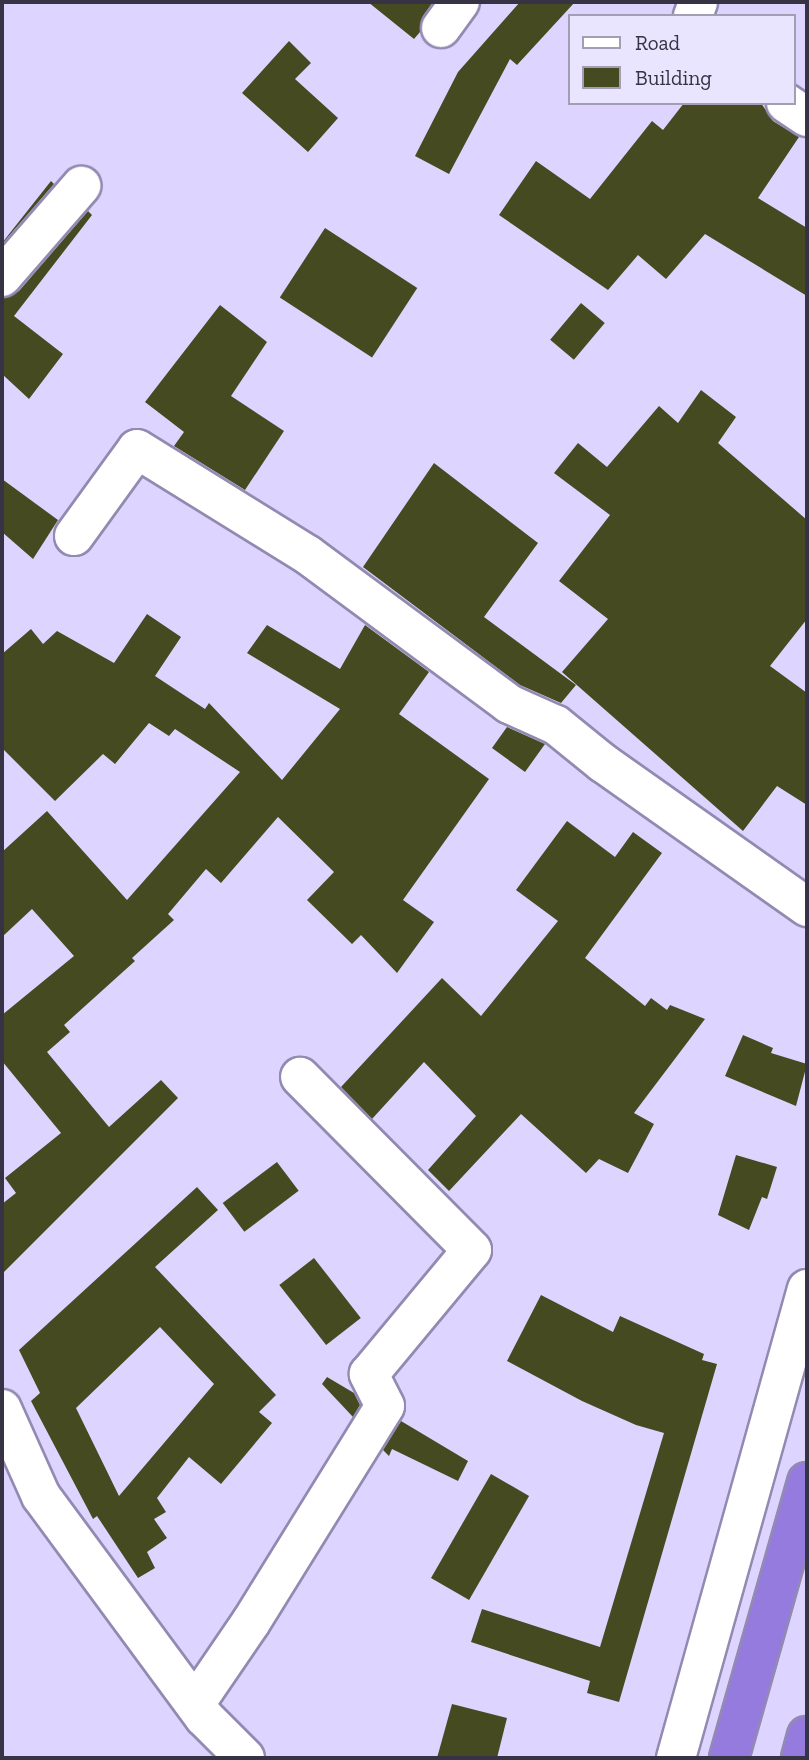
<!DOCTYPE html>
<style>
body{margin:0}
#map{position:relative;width:809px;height:1760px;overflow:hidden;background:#ddd5ff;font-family:"Zilla Slab",serif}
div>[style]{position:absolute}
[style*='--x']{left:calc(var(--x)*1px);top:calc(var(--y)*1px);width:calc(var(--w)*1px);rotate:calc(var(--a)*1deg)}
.building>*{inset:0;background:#464a21;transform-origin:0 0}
.roads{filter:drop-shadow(2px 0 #928ab1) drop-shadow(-2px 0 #928ab1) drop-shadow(0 2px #928ab1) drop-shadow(0 -2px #928ab1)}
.minor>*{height:38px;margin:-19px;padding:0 19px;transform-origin:19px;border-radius:19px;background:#fff}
.highway>*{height:38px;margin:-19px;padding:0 19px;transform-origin:19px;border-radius:19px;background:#967bde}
span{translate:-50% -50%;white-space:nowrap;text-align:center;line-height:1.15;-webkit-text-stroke:7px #e9e5fe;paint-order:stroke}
.frame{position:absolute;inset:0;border:4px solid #373344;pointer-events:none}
.legend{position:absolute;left:568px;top:14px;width:228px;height:91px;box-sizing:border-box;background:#e9e5fe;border:2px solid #a29eb4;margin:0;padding:9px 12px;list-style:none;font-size:21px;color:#373344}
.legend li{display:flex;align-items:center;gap:14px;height:35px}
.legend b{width:35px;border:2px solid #a29eb4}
</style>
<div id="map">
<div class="building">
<i style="clip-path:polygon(368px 2px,433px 2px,423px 16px,420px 32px,414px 39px)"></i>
<i style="clip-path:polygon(520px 2px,575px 2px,517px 65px,510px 59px,449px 174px,415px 156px,458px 72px)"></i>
<i style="clip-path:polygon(289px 41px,311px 63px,295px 79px,338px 118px,308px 152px,242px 93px)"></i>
<i style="clip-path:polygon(684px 103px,761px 103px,773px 121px,799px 137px,758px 198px,807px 228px,807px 296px,705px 234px,666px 279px,638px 255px,608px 290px,499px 215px,536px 161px,590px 199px,652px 121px,663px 130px)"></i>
<i style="clip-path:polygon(51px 181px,54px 184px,2px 244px,2px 243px)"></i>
<i style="clip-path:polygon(88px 211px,92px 215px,14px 316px,63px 354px,29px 399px,2px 374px,2px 298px,19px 291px)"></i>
<i style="left:325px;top:228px;width:110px;height:83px;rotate:33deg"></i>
<i style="left:581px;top:303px;width:31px;height:48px;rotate:40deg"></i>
<i style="clip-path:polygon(220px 305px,267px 342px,231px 396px,284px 431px,245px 490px,174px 446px,184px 432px,145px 402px)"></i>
<i style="clip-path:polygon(701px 390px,736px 417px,718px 443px,807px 520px,807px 619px,770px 666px,807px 693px,807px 805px,777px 786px,743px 831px,562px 672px,608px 619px,559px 581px,610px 515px,554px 473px,578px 443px,607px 467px,659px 406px,678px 423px)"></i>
<i style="clip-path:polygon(434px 463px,538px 543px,484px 617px,576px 685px,561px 703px,520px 685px,363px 567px)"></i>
<i style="clip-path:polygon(2px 479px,58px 520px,33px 559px,2px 532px)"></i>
<i style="clip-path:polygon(147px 614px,181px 637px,155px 676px,205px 709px,209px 703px,282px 780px,340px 709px,247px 653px,267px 625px,340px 669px,365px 625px,429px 672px,399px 714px,489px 779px,403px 900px,434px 922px,397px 973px,361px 935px,352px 944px,307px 900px,334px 872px,278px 817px,221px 883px,206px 869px,168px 914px,174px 920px,132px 958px,135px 961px,64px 1025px,70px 1032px,47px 1052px,109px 1127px,161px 1080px,178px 1098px,2px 1274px,2px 1204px,16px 1193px,5px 1178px,61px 1133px,2px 1061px,2px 1015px,74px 956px,32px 909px,2px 937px,2px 852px,47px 811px,127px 900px,240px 772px,175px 729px,169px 736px,149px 723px,115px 764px,103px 754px,55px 801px,2px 748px,2px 654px,31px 629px,43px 644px,57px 631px,114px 663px)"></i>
<i style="clip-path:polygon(507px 727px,545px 744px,525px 772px,492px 748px)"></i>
<i style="clip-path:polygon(567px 821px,615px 857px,633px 832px,662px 853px,585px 958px,645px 1006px,651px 998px,667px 1010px,670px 1005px,705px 1019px,634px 1113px,654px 1124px,628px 1173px,599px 1159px,586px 1173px,521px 1114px,449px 1191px,428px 1170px,476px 1116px,424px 1062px,372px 1119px,341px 1087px,442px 978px,481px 1016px,558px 921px,516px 890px)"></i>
<i style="clip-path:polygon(743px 1035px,773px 1048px,771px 1053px,807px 1064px,796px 1106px,725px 1076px)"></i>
<i style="clip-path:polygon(736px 1155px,777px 1167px,767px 1199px,762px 1197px,749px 1230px,718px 1215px)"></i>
<i style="left:277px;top:1162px;width:36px;height:68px;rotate:53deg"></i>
<i style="clip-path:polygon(evenodd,197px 1187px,218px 1210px,155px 1267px,276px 1395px,259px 1412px,272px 1423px,221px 1484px,189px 1457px,157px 1498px,166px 1512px,154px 1519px,167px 1538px,147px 1552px,155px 1568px,138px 1578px,97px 1516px,93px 1519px,31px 1401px,40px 1393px,19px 1350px,197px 1187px,160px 1327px,214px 1384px,119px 1496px,76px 1408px,160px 1327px)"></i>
<i style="left:314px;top:1258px;width:76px;height:44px;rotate:52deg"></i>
<i style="clip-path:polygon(541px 1295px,613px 1332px,620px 1316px,704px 1354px,702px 1360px,717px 1364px,619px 1702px,587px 1693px,590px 1681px,471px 1642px,482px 1609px,600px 1647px,664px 1433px,636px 1425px,582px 1401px,507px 1361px)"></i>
<i style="clip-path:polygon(327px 1377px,354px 1393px,360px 1405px,353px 1417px,322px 1384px)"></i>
<i style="clip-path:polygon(401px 1421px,468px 1461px,458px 1481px,392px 1449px,389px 1456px,383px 1450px)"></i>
<i style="left:491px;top:1474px;width:44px;height:120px;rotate:30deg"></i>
<i style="clip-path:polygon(452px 1704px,507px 1718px,497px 1758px,437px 1758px)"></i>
</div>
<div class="roads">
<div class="minor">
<i style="--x:693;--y:16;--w:15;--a:-70"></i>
<i style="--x:441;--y:28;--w:32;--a:-54"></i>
<i style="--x:786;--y:103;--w:25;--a:34"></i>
<i style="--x:2;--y:277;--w:121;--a:-49"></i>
<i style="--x:74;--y:536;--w:107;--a:-54.1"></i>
<i style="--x:137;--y:449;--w:201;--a:31.8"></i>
<i style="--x:308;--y:555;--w:250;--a:36.5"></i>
<i style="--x:509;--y:704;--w:51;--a:24.1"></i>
<i style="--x:556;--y:725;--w:60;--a:39"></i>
<i style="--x:603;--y:763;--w:250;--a:35.2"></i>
<i style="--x:2;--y:1409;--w:95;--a:65.9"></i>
<i style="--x:41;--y:1496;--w:275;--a:53.6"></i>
<i style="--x:204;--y:1717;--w:58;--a:45"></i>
<i style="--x:195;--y:1704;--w:99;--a:-55.7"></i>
<i style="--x:251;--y:1622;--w:254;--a:-58.2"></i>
<i style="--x:385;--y:1406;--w:36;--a:-117"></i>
<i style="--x:369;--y:1374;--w:161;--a:-50.3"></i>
<i style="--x:472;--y:1250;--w:244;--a:-134.8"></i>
<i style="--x:676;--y:1758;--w:487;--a:-74.4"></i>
</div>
<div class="highway">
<i style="--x:729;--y:1758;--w:287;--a:-74.2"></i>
<i style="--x:801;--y:1758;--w:23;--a:-75"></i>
</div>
</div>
<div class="frame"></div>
<ul class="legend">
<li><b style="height:9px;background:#fff"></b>Road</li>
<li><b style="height:19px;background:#464a21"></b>Building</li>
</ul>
</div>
